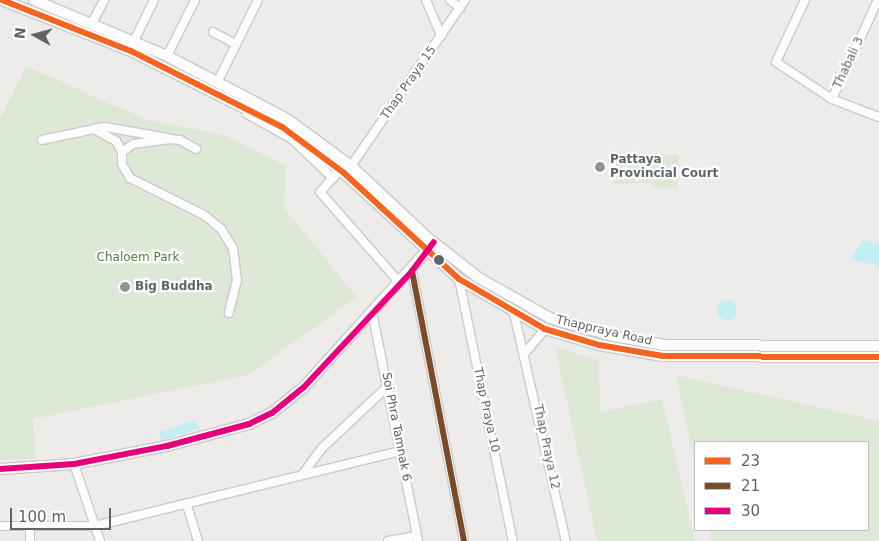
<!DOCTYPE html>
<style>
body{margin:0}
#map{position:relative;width:879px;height:541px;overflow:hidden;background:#eeecea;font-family:"DejaVu Sans",sans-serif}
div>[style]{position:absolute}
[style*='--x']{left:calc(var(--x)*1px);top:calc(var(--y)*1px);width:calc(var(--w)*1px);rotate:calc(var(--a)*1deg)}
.green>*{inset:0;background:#dee8d7}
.water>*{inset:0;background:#c3eef4;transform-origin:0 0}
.round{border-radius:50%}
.roads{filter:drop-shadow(1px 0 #cbcaca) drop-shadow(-1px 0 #cbcaca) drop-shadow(0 1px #cbcaca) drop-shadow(0 -1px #cbcaca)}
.street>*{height:8px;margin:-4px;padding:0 4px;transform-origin:4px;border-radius:4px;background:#fcfcfc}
.secondary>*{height:10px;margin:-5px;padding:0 5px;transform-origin:5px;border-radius:5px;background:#fcfcfc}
.bus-1>*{height:6px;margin:-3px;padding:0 3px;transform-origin:3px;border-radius:3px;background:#f26522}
.bus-2>*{height:6px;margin:-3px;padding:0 3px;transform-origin:3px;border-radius:3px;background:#7a4b2a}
.bus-3>*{height:6px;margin:-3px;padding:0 3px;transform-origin:3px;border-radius:3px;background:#e5007d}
.dots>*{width:14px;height:14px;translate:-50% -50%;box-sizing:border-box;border:2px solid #fff;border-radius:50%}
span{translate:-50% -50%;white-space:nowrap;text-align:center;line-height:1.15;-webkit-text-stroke:4.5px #fff;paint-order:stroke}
.street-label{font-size:12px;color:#5f6567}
.poi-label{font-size:12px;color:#5f6567;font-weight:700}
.left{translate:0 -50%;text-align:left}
.park-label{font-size:12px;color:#4f813c}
.legend{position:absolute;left:694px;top:441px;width:175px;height:90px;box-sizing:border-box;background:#fff;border:1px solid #bfc1c2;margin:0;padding:6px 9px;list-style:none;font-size:15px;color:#5f6567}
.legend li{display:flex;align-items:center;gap:10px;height:25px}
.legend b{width:25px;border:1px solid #bfc1c2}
.north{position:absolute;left:10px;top:10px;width:50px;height:50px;-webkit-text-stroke:4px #fff;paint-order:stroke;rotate:277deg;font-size:14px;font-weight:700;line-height:20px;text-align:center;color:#5f6567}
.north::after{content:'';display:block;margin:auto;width:18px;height:22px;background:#5f6567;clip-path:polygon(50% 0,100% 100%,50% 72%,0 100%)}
.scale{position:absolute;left:10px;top:508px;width:101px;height:22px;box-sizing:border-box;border:2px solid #5f6567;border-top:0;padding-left:6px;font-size:15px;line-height:18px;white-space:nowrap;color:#5f6567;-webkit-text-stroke:4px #fff;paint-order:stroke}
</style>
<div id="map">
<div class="green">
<i style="clip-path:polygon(26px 66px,147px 120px,220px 134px,286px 166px,284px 208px,357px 297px,248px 375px,33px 419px,35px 459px,0 460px,0 119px)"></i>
<i style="clip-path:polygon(618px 151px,679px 155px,677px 189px,654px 188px,653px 183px,613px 184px,613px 176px,617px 175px,615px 153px)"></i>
<i style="clip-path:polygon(555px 347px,599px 360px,600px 412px,662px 399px,695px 541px,597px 541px)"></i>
<i style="clip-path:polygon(676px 375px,879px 421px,879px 541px,712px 541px,709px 530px,868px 530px,868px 442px,695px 442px,695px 465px)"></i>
</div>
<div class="water">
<i style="clip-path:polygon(863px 240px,879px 245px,879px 269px,877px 265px,850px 260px)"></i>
<i class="round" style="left:717px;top:300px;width:20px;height:20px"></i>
<i style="left:196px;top:420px;width:9px;height:39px;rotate:72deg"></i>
</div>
<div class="roads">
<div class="street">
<i style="--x:426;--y:0;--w:39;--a:67"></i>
<i style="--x:450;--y:0;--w:13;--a:39"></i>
<i style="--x:805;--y:0;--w:68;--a:115.1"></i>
<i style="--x:776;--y:62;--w:67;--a:33.5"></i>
<i style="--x:832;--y:99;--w:50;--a:21"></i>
<i style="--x:92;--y:23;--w:26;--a:-62"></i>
<i style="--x:213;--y:32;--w:26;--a:28"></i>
<i style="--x:134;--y:41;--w:46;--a:-64"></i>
<i style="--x:167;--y:56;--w:63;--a:-63.4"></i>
<i style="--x:218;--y:81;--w:90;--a:-63.7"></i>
<i style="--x:832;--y:99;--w:109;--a:-65.1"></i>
<i style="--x:247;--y:114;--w:51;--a:29.1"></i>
<i style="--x:292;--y:139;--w:57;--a:43.6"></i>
<i style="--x:96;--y:128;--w:9;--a:-6"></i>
<i style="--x:105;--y:127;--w:64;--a:9.9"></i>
<i style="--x:42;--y:140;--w:53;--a:-11.9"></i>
<i style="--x:94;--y:129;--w:25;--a:29"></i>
<i style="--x:116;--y:141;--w:13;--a:61"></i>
<i style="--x:196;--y:149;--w:18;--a:-151"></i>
<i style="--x:180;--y:140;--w:10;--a:-174"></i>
<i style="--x:170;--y:139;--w:37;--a:172"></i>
<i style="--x:133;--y:144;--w:14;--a:144"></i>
<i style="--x:122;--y:152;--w:12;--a:90"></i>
<i style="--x:122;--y:164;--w:16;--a:60"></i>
<i style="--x:130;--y:178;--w:83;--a:26.6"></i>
<i style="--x:204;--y:215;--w:22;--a:39"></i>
<i style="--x:221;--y:229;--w:22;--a:58"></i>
<i style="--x:233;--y:248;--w:32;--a:83"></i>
<i style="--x:237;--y:280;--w:34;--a:104"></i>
<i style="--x:351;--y:166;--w:201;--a:-55.5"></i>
<i style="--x:340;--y:170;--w:30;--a:132"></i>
<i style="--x:320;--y:192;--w:121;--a:48.7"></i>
<i style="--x:412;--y:271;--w:275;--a:79.1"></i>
<i style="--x:459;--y:279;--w:268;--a:78.4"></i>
<i style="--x:372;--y:312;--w:234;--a:78.6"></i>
<i style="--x:514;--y:313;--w:234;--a:77.2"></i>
<i style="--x:525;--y:353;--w:31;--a:-50"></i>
<i style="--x:74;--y:464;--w:81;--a:71.3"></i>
<i style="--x:303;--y:474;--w:31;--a:-54"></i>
<i style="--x:321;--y:449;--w:92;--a:-43.2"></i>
<i style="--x:187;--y:505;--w:38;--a:73"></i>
<i style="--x:0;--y:526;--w:95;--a:0"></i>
<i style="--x:95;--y:526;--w:315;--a:-13.8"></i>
<i style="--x:30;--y:541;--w:15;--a:-90"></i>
<i style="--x:388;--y:541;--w:29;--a:-10"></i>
</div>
<div class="secondary">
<i style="--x:2;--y:0;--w:139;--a:21.6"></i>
<i style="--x:131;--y:51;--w:169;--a:26.7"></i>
<i style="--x:282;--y:127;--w:77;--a:36.6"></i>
<i style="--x:344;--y:173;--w:156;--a:42.7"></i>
<i style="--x:459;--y:279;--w:99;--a:30.2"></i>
<i style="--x:545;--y:329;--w:56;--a:16.5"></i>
<i style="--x:599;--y:345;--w:65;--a:9.8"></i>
<i style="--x:663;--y:356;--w:216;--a:0.3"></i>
<i style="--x:34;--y:0;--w:144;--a:22.8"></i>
<i style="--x:167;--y:56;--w:136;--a:27.7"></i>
<i style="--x:287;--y:119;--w:79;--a:36.3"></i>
<i style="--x:351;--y:166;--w:107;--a:43.1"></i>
<i style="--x:429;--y:239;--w:63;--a:38"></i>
<i style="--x:479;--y:278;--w:81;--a:29.4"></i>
<i style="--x:550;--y:318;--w:66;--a:15.7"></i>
<i style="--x:614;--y:336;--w:51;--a:10.2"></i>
<i style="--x:664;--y:345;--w:215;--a:0.3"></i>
<i style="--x:0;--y:469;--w:74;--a:-3.9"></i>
<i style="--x:74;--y:464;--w:95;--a:-11"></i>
<i style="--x:167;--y:446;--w:85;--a:-15"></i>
<i style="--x:249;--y:424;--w:25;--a:-26"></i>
<i style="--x:272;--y:413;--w:41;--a:-39.1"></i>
<i style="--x:304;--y:387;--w:188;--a:-48"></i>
</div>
</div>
<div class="bus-1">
<i style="--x:2;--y:0;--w:139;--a:21.6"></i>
<i style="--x:131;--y:51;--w:169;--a:26.7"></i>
<i style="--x:282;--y:127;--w:77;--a:36.6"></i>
<i style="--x:344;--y:173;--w:156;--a:42.7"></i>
<i style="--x:459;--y:279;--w:99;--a:30.2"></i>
<i style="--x:545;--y:329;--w:56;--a:16.5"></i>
<i style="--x:599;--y:345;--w:65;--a:9.8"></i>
<i style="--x:663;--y:356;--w:216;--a:0.3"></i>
</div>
<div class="bus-2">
<i style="--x:412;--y:271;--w:275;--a:79.1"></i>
</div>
<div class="bus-3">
<i style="--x:0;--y:469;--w:74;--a:-3.9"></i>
<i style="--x:74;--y:464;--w:95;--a:-11"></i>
<i style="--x:167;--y:446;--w:85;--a:-15"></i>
<i style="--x:249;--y:424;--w:25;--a:-26"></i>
<i style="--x:272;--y:413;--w:41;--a:-39.1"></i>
<i style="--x:304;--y:387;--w:158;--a:-47"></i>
<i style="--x:412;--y:271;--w:36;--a:-53"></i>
</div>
<div class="dots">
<i style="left:600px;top:167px;background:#919495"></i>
<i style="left:439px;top:260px;background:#5f6567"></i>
<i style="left:125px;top:287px;background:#919495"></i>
</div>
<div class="street-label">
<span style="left:849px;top:63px;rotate:-65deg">Thabali 3</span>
<span style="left:409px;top:83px;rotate:-55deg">Thap Praya 15</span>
<span style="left:604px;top:331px;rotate:13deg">Thappraya Road</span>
<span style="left:486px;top:410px;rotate:78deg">Thap Praya 10</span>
<span style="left:396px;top:427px;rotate:79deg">Soi Phra Tamnak 6</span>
<span style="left:546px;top:447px;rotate:78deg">Thap Praya 12</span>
</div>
<div class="poi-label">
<span class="left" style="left:610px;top:167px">Pattaya<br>Provincial Court</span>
<span class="left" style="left:135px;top:287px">Big Buddha</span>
</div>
<div class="park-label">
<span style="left:138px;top:258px">Chaloem Park</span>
</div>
<ul class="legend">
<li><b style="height:6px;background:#f26522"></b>23</li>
<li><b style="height:6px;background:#7a4b2a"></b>21</li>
<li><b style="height:6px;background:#e5007d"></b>30</li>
</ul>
<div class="north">N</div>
<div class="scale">100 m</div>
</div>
